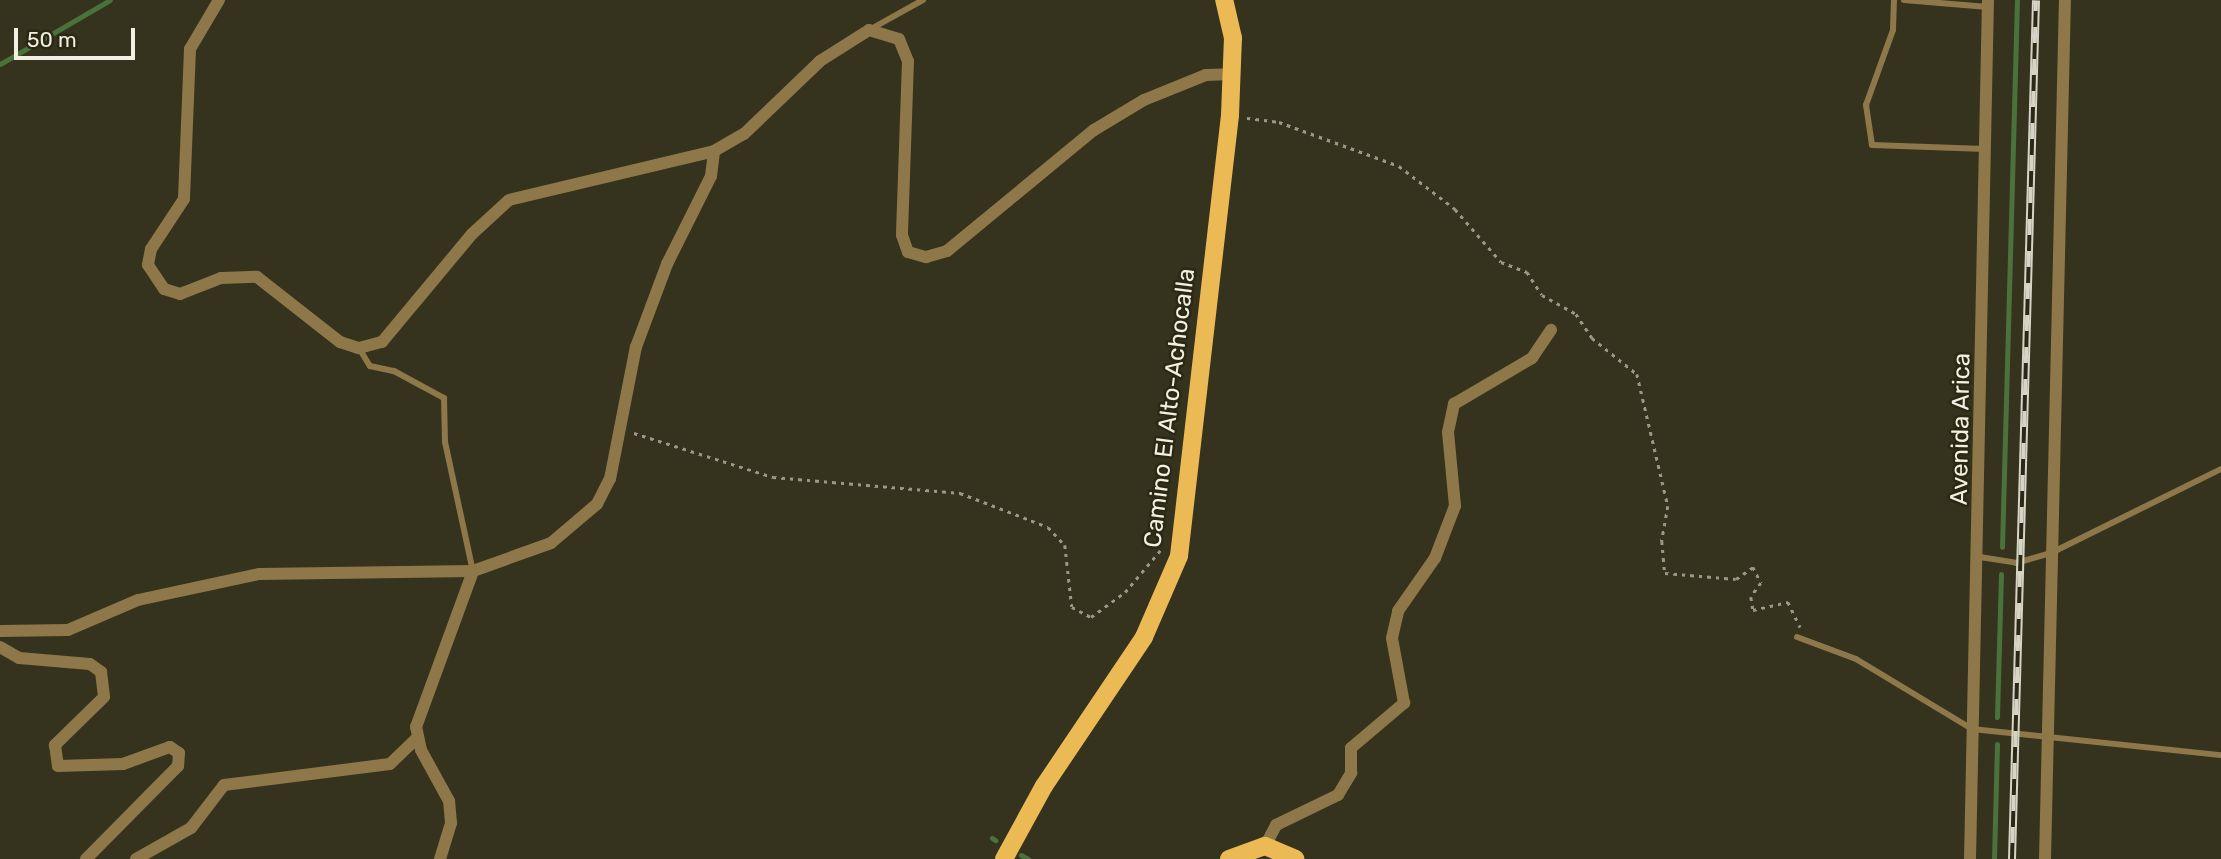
<!DOCTYPE html>
<style>
body{margin:0}
#map{position:relative;width:2221px;height:859px;overflow:hidden;background:#35321d;font-family:Rubik,sans-serif}
div>[style]{position:absolute}
[style*='--x']{left:calc(var(--x)*1px);top:calc(var(--y)*1px);width:calc(var(--w)*1px);rotate:calc(var(--a)*1deg)}
.stream>*{height:5px;margin:-2.5px;padding:0 2.5px;transform-origin:2.5px;border-radius:2.5px;background:#4a733b}
.path>*{height:2.5px;margin-top:-1.25px;transform-origin:0;background:repeating-linear-gradient(90deg,#9a9887 0 3.5px,transparent 0 8.5px)}
.service>*{height:6px;margin:-3px;padding:0 3px;transform-origin:3px;border-radius:3px;background:#8e7749}
.minor>*{height:12px;margin:-6px;padding:0 6px;transform-origin:6px;border-radius:6px;background:#8e7749}
.primary>*{height:18px;margin:-9px;padding:0 9px;transform-origin:9px;border-radius:9px;background:#ecba54}
.rail>*{height:8px;margin-top:-4px;transform-origin:0;background:repeating-linear-gradient(90deg,#2b2814 0 16px,#d5d4c6 0 32px);box-sizing:border-box;border-block:2px solid #d5d4c6}
span{translate:-50% -50%;white-space:nowrap;text-align:center;line-height:1.15;-webkit-text-stroke:5px #2b2814;paint-order:stroke}
.street-label{font-size:24px;color:#f1f0e3}
.scale{position:absolute;left:14px;top:28px;width:121px;height:32px;box-sizing:border-box;border:4px solid #f1f0e3;border-top:0;padding-left:9px;font-size:21px;line-height:24px;white-space:nowrap;color:#f1f0e3;-webkit-text-stroke:5px #2b2814;paint-order:stroke}
</style>
<div id="map">
<div class="stream">
<i style="--x:0;--y:64;--w:127;--a:-30.2"></i>
<i style="--x:2002;--y:547;--w:547;--a:-88.43"></i>
<i style="--x:1997;--y:717;--w:143;--a:-88.4"></i>
<i style="--x:992;--y:838;--w:4;--a:34"></i>
<i style="--x:1021;--y:855;--w:8;--a:30"></i>
<i style="--x:1994;--y:859;--w:115;--a:-88.5"></i>
</div>
<div class="path">
<i style="--x:1247;--y:118;--w:32;--a:7"></i>
<i style="--x:1279;--y:122;--w:128;--a:20.1"></i>
<i style="--x:1399;--y:166;--w:71;--a:37.5"></i>
<i style="--x:1455;--y:209;--w:70;--a:49"></i>
<i style="--x:1501;--y:262;--w:28;--a:21"></i>
<i style="--x:1527;--y:272;--w:27;--a:57"></i>
<i style="--x:1542;--y:295;--w:39;--a:29"></i>
<i style="--x:1576;--y:314;--w:29;--a:56"></i>
<i style="--x:1592;--y:338;--w:58;--a:38.7"></i>
<i style="--x:1637;--y:374;--w:136;--a:76.8"></i>
<i style="--x:1668;--y:506;--w:36;--a:100"></i>
<i style="--x:1662;--y:541;--w:32;--a:85"></i>
<i style="--x:1665;--y:573;--w:71;--a:4.8"></i>
<i style="--x:1736;--y:579;--w:21;--a:-35"></i>
<i style="--x:1753;--y:567;--w:18;--a:63"></i>
<i style="--x:1761;--y:583;--w:17;--a:126"></i>
<i style="--x:1751;--y:597;--w:13;--a:81"></i>
<i style="--x:1753;--y:610;--w:36;--a:-13"></i>
<i style="--x:1788;--y:602;--w:28;--a:64"></i>
<i style="--x:634;--y:433;--w:146;--a:17.6"></i>
<i style="--x:773;--y:477;--w:188;--a:4.9"></i>
<i style="--x:960;--y:493;--w:94;--a:21.1"></i>
<i style="--x:1048;--y:527;--w:25;--a:47"></i>
<i style="--x:1065;--y:545;--w:62;--a:83.6"></i>
<i style="--x:1072;--y:607;--w:21;--a:28"></i>
<i style="--x:1091;--y:617;--w:42;--a:-36.3"></i>
<i style="--x:1125;--y:592;--w:59;--a:-49.8"></i>
</div>
<div class="service">
<i style="--x:1894;--y:0;--w:30;--a:92"></i>
<i style="--x:1893;--y:30;--w:80;--a:109.8"></i>
<i style="--x:1866;--y:105;--w:40;--a:81.5"></i>
<i style="--x:1872;--y:145;--w:113;--a:2"></i>
<i style="--x:1904;--y:0;--w:84;--a:4.8"></i>
<i style="--x:869;--y:30;--w:62;--a:-29.1"></i>
<i style="--x:359;--y:348;--w:21;--a:59"></i>
<i style="--x:370;--y:366;--w:25;--a:12"></i>
<i style="--x:394;--y:371;--w:57;--a:28.4"></i>
<i style="--x:444;--y:398;--w:44;--a:88.7"></i>
<i style="--x:445;--y:442;--w:132;--a:77.8"></i>
<i style="--x:1980;--y:557;--w:36;--a:9"></i>
<i style="--x:2016;--y:563;--w:36;--a:-16"></i>
<i style="--x:2051;--y:553;--w:190;--a:-26.3"></i>
<i style="--x:1797;--y:637;--w:63;--a:20.4"></i>
<i style="--x:1856;--y:659;--w:135;--a:31.1"></i>
<i style="--x:1972;--y:729;--w:250;--a:6"></i>
</div>
<div class="minor">
<i style="--x:219;--y:0;--w:57;--a:120.6"></i>
<i style="--x:190;--y:49;--w:150;--a:92.3"></i>
<i style="--x:184;--y:199;--w:60;--a:123.4"></i>
<i style="--x:151;--y:249;--w:16;--a:101"></i>
<i style="--x:148;--y:265;--w:29;--a:56"></i>
<i style="--x:164;--y:289;--w:17;--a:17"></i>
<i style="--x:180;--y:294;--w:44;--a:-21.3"></i>
<i style="--x:221;--y:278;--w:36;--a:-2"></i>
<i style="--x:257;--y:277;--w:105;--a:38.1"></i>
<i style="--x:340;--y:342;--w:20;--a:18"></i>
<i style="--x:359;--y:348;--w:24;--a:-15"></i>
<i style="--x:382;--y:342;--w:141;--a:-50.2"></i>
<i style="--x:472;--y:234;--w:50;--a:-42.6"></i>
<i style="--x:509;--y:200;--w:211;--a:-13.4"></i>
<i style="--x:714;--y:151;--w:34;--a:-30"></i>
<i style="--x:744;--y:134;--w:105;--a:-43.8"></i>
<i style="--x:820;--y:61;--w:58;--a:-32.3"></i>
<i style="--x:869;--y:30;--w:31;--a:17"></i>
<i style="--x:899;--y:39;--w:24;--a:68"></i>
<i style="--x:908;--y:61;--w:174;--a:92"></i>
<i style="--x:902;--y:235;--w:18;--a:71"></i>
<i style="--x:908;--y:252;--w:19;--a:16"></i>
<i style="--x:926;--y:257;--w:22;--a:-16"></i>
<i style="--x:947;--y:251;--w:190;--a:-39.5"></i>
<i style="--x:1094;--y:130;--w:58;--a:-31"></i>
<i style="--x:1144;--y:100;--w:67;--a:-22"></i>
<i style="--x:1206;--y:75;--w:25;--a:-2"></i>
<i style="--x:0;--y:631;--w:68;--a:-0.8"></i>
<i style="--x:68;--y:630;--w:76;--a:-23.2"></i>
<i style="--x:138;--y:600;--w:124;--a:-12.1"></i>
<i style="--x:259;--y:574;--w:214;--a:-0.8"></i>
<i style="--x:473;--y:571;--w:83;--a:-19.7"></i>
<i style="--x:551;--y:543;--w:60;--a:-40.3"></i>
<i style="--x:597;--y:504;--w:28;--a:-63"></i>
<i style="--x:610;--y:479;--w:135;--a:-78.9"></i>
<i style="--x:636;--y:347;--w:89;--a:-69.5"></i>
<i style="--x:667;--y:264;--w:98;--a:-63.4"></i>
<i style="--x:711;--y:176;--w:25;--a:-83"></i>
<i style="--x:0;--y:647;--w:22;--a:30"></i>
<i style="--x:19;--y:658;--w:71;--a:4.8"></i>
<i style="--x:90;--y:664;--w:14;--a:36"></i>
<i style="--x:101;--y:672;--w:25;--a:83"></i>
<i style="--x:104;--y:697;--w:69;--a:135.6"></i>
<i style="--x:55;--y:745;--w:21;--a:82"></i>
<i style="--x:58;--y:766;--w:65;--a:-1.8"></i>
<i style="--x:123;--y:764;--w:50;--a:-19.9"></i>
<i style="--x:170;--y:747;--w:11;--a:34"></i>
<i style="--x:179;--y:753;--w:13;--a:94"></i>
<i style="--x:178;--y:766;--w:131;--a:134.7"></i>
<i style="--x:1265;--y:846;--w:24;--a:-62"></i>
<i style="--x:1276;--y:825;--w:69;--a:-25.8"></i>
<i style="--x:1338;--y:795;--w:26;--a:-59"></i>
<i style="--x:1351;--y:773;--w:25;--a:-90"></i>
<i style="--x:1351;--y:748;--w:70;--a:-40.3"></i>
<i style="--x:1404;--y:703;--w:66;--a:-100.5"></i>
<i style="--x:1392;--y:638;--w:28;--a:-77"></i>
<i style="--x:1398;--y:611;--w:65;--a:-55.1"></i>
<i style="--x:1435;--y:558;--w:56;--a:-69"></i>
<i style="--x:1455;--y:506;--w:74;--a:-95.4"></i>
<i style="--x:1448;--y:432;--w:29;--a:-78"></i>
<i style="--x:1454;--y:404;--w:91;--a:-30.5"></i>
<i style="--x:1532;--y:358;--w:34;--a:-56"></i>
<i style="--x:136;--y:859;--w:63;--a:-29.4"></i>
<i style="--x:191;--y:828;--w:54;--a:-52.5"></i>
<i style="--x:224;--y:785;--w:167;--a:-7.2"></i>
<i style="--x:390;--y:764;--w:36;--a:-44"></i>
<i style="--x:440;--y:859;--w:38;--a:-73"></i>
<i style="--x:451;--y:823;--w:22;--a:-95"></i>
<i style="--x:449;--y:801;--w:58;--a:-118.8"></i>
<i style="--x:421;--y:750;--w:24;--a:-102"></i>
<i style="--x:416;--y:727;--w:166;--a:-69.9"></i>
<i style="--x:1970;--y:859;--w:859;--a:-88.8"></i>
<i style="--x:2045;--y:859;--w:859;--a:-88.67"></i>
</div>
<div class="primary">
<i style="--x:1004;--y:859;--w:83;--a:-61.3"></i>
<i style="--x:1044;--y:786;--w:179;--a:-56.1"></i>
<i style="--x:1144;--y:637;--w:88;--a:-66.6"></i>
<i style="--x:1179;--y:556;--w:444;--a:-83.4"></i>
<i style="--x:1230;--y:115;--w:77;--a:-87.8"></i>
<i style="--x:1233;--y:38;--w:39;--a:-103"></i>
<i style="--x:1229;--y:859;--w:38;--a:-20"></i>
<i style="--x:1265;--y:846;--w:33;--a:23"></i>
</div>
<div class="rail">
<i style="--x:2012;--y:859;--w:859;--a:-88.4"></i>
</div>
<div class="street-label">
<span style="left:1170px;top:408px;rotate:-83deg">Camino El Alto-Achocalla</span>
<span style="left:1961px;top:429px;rotate:-89deg">Avenida Arica</span>
</div>
<div class="scale">50 m</div>
</div>
